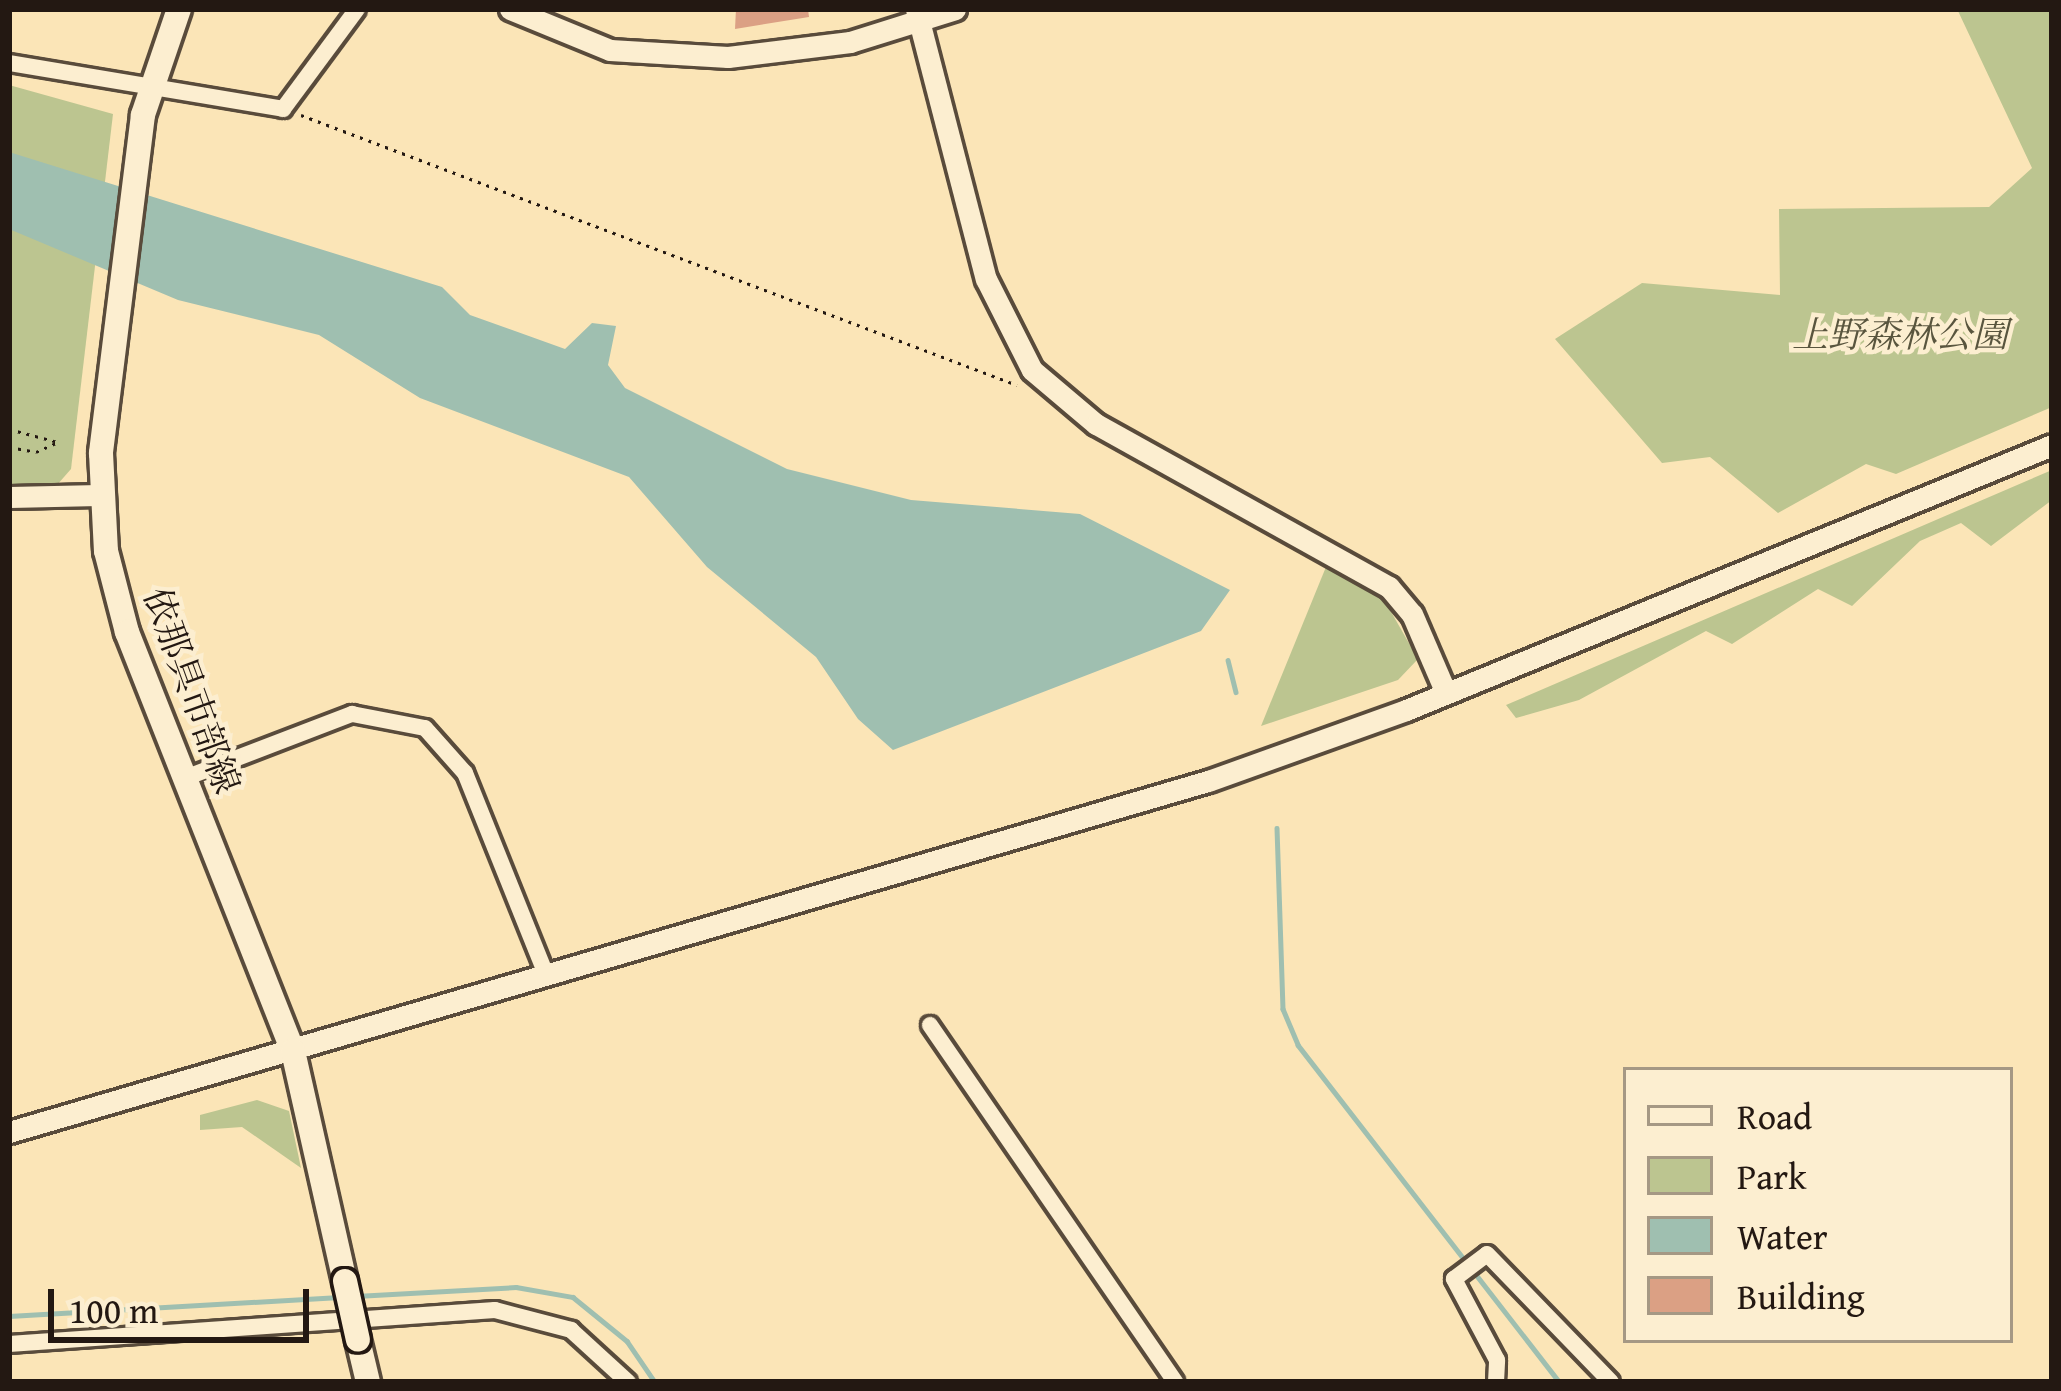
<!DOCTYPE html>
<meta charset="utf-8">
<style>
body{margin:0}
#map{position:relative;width:2061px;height:1391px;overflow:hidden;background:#fbe5b7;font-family:"Gentium Book Plus","Noto Serif JP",serif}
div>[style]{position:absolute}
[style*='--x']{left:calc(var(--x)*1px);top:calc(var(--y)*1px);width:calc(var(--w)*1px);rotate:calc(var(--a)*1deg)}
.green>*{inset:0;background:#bcc590}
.water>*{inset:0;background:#9fbfb0}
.stream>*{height:4.5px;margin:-2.25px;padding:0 2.25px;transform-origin:2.25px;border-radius:2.25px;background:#9fbfb0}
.building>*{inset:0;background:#dba084}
.path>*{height:3px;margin-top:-1.5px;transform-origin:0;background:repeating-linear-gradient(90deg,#231812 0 3px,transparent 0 9px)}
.roads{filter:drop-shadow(3px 0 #594b3b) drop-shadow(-3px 0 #594b3b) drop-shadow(0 3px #594b3b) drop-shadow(0 -3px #594b3b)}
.minor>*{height:16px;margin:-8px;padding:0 8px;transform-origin:8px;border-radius:8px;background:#fceed0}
.tertiary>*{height:21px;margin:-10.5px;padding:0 10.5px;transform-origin:10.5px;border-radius:10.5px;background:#fceed0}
.secondary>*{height:24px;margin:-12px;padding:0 12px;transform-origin:12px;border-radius:12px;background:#fceed0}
.bridges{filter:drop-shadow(3px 0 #231812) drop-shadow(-3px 0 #231812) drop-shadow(0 3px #231812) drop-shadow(0 -3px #231812)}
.secondary-bridge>*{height:24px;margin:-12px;padding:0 12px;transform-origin:12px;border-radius:12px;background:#fceed0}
span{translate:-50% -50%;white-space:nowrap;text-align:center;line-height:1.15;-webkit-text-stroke:9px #fceed0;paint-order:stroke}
.park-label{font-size:36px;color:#59553e;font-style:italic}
.street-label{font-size:36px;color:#231812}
.frame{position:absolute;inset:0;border:12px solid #231812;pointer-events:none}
.legend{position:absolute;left:1623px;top:1067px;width:390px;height:276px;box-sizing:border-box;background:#fceed0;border:3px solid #a59884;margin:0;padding:15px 21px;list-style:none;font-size:36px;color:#231812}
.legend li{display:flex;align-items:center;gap:24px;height:60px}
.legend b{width:60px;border:3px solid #a59884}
.scale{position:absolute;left:48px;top:1289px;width:261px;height:54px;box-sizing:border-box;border:6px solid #231812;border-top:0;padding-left:15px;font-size:36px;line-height:42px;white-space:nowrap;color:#231812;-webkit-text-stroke:9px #fceed0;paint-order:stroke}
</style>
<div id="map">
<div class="green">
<i style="clip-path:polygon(2052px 9px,2052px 407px,1896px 474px,1866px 464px,1778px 513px,1710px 457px,1662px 463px,1555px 339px,1642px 283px,1780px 295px,1779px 209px,1989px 207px,2032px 168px,1958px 11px)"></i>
<i style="clip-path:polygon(9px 85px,113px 114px,71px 469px,57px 485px,9px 485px)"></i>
<i style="clip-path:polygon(2052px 470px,2052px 500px,1991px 546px,1961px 523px,1920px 541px,1852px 606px,1818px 589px,1732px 644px,1706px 631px,1579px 700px,1516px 718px,1506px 705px)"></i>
<i style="clip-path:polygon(1328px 562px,1382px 596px,1418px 659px,1398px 680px,1261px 726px)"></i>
<i style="clip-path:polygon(257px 1100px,289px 1111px,301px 1168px,242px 1127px,200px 1130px,200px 1115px)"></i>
</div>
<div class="water">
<i style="clip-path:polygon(9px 152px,442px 287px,470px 315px,565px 349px,592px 323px,616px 326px,608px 365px,625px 388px,787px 469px,911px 500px,1080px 514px,1230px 590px,1201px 631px,893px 750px,858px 719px,816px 657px,707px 567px,629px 477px,420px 398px,319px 335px,178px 300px,9px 229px)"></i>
</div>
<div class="stream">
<i style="--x:1228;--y:660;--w:33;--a:76"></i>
<i style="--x:1277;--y:828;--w:181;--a:88.1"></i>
<i style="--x:1283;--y:1009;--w:39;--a:67"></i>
<i style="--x:1298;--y:1045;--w:426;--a:52.2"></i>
<i style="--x:356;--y:1296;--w:160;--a:-3.2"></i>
<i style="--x:516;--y:1287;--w:58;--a:10"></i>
<i style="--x:573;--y:1297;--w:70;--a:39.2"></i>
<i style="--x:627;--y:1341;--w:50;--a:55.7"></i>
<i style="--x:9;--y:1316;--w:331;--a:-3.3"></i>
</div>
<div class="building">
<i style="clip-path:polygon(736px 9px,808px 9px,809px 17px,735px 29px)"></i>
</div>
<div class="path">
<i style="--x:301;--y:115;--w:765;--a:20.66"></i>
<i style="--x:9;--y:429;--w:51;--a:14.9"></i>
<i style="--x:9;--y:447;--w:27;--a:10"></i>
<i style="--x:36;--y:452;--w:24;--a:-24"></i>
</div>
<div class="roads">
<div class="minor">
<i style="--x:9;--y:63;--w:278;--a:9.5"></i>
<i style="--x:283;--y:109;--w:124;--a:-53.5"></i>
<i style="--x:185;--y:778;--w:179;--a:-21"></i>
<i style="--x:352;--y:714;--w:74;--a:10.9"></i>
<i style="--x:425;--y:728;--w:60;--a:48.4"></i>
<i style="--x:465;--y:773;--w:220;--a:68.1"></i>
<i style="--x:930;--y:1025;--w:433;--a:55.5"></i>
<i style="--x:9;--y:1344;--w:487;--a:-4"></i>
<i style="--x:495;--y:1310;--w:79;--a:14.7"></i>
<i style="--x:571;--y:1330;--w:77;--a:42.4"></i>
<i style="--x:1496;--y:1382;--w:22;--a:-87"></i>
<i style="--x:1497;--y:1360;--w:92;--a:-118"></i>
<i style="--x:1454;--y:1279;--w:41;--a:-37.1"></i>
<i style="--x:1487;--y:1254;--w:178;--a:45.9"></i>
</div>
<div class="tertiary">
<i style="--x:510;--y:9;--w:108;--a:22.3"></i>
<i style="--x:610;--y:50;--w:118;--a:3.4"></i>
<i style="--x:728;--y:57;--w:123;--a:-7"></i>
<i style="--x:850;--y:42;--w:110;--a:-17.4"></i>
<i style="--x:916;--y:9;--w:279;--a:75.5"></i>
<i style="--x:986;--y:279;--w:102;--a:63.2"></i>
<i style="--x:1032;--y:370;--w:84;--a:40.2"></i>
<i style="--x:1096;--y:424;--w:335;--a:29.1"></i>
<i style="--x:1389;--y:587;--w:35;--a:50"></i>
<i style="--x:1412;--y:614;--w:86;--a:66.7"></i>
<i style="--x:9;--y:497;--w:90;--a:-1.3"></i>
<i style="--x:9;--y:1132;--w:1249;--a:-16.32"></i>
<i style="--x:1208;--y:781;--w:210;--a:-19.7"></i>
<i style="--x:1406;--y:710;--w:698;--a:-22.3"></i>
</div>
<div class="secondary">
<i style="--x:179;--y:9;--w:112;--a:108.8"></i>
<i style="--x:143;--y:115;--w:341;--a:97.1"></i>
<i style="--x:101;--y:453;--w:98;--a:87.1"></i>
<i style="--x:106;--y:551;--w:84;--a:75.5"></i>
<i style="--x:127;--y:632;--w:451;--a:68.4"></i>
<i style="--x:293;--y:1051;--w:236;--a:77.3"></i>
<i style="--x:358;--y:1340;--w:43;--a:76.6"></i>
</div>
</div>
<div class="bridges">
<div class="secondary-bridge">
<i style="--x:345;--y:1281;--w:60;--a:77.6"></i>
</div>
</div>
<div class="park-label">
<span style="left:1900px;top:334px">上野森林公園</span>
</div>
<div class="street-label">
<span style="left:193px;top:690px;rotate:70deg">依那具市部線</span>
</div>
<div class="frame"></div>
<ul class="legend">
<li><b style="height:15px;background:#fceed0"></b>Road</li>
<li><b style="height:33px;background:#bcc590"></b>Park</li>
<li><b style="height:33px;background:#9fbfb0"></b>Water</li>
<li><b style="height:33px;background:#dba084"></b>Building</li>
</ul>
<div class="scale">100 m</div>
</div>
